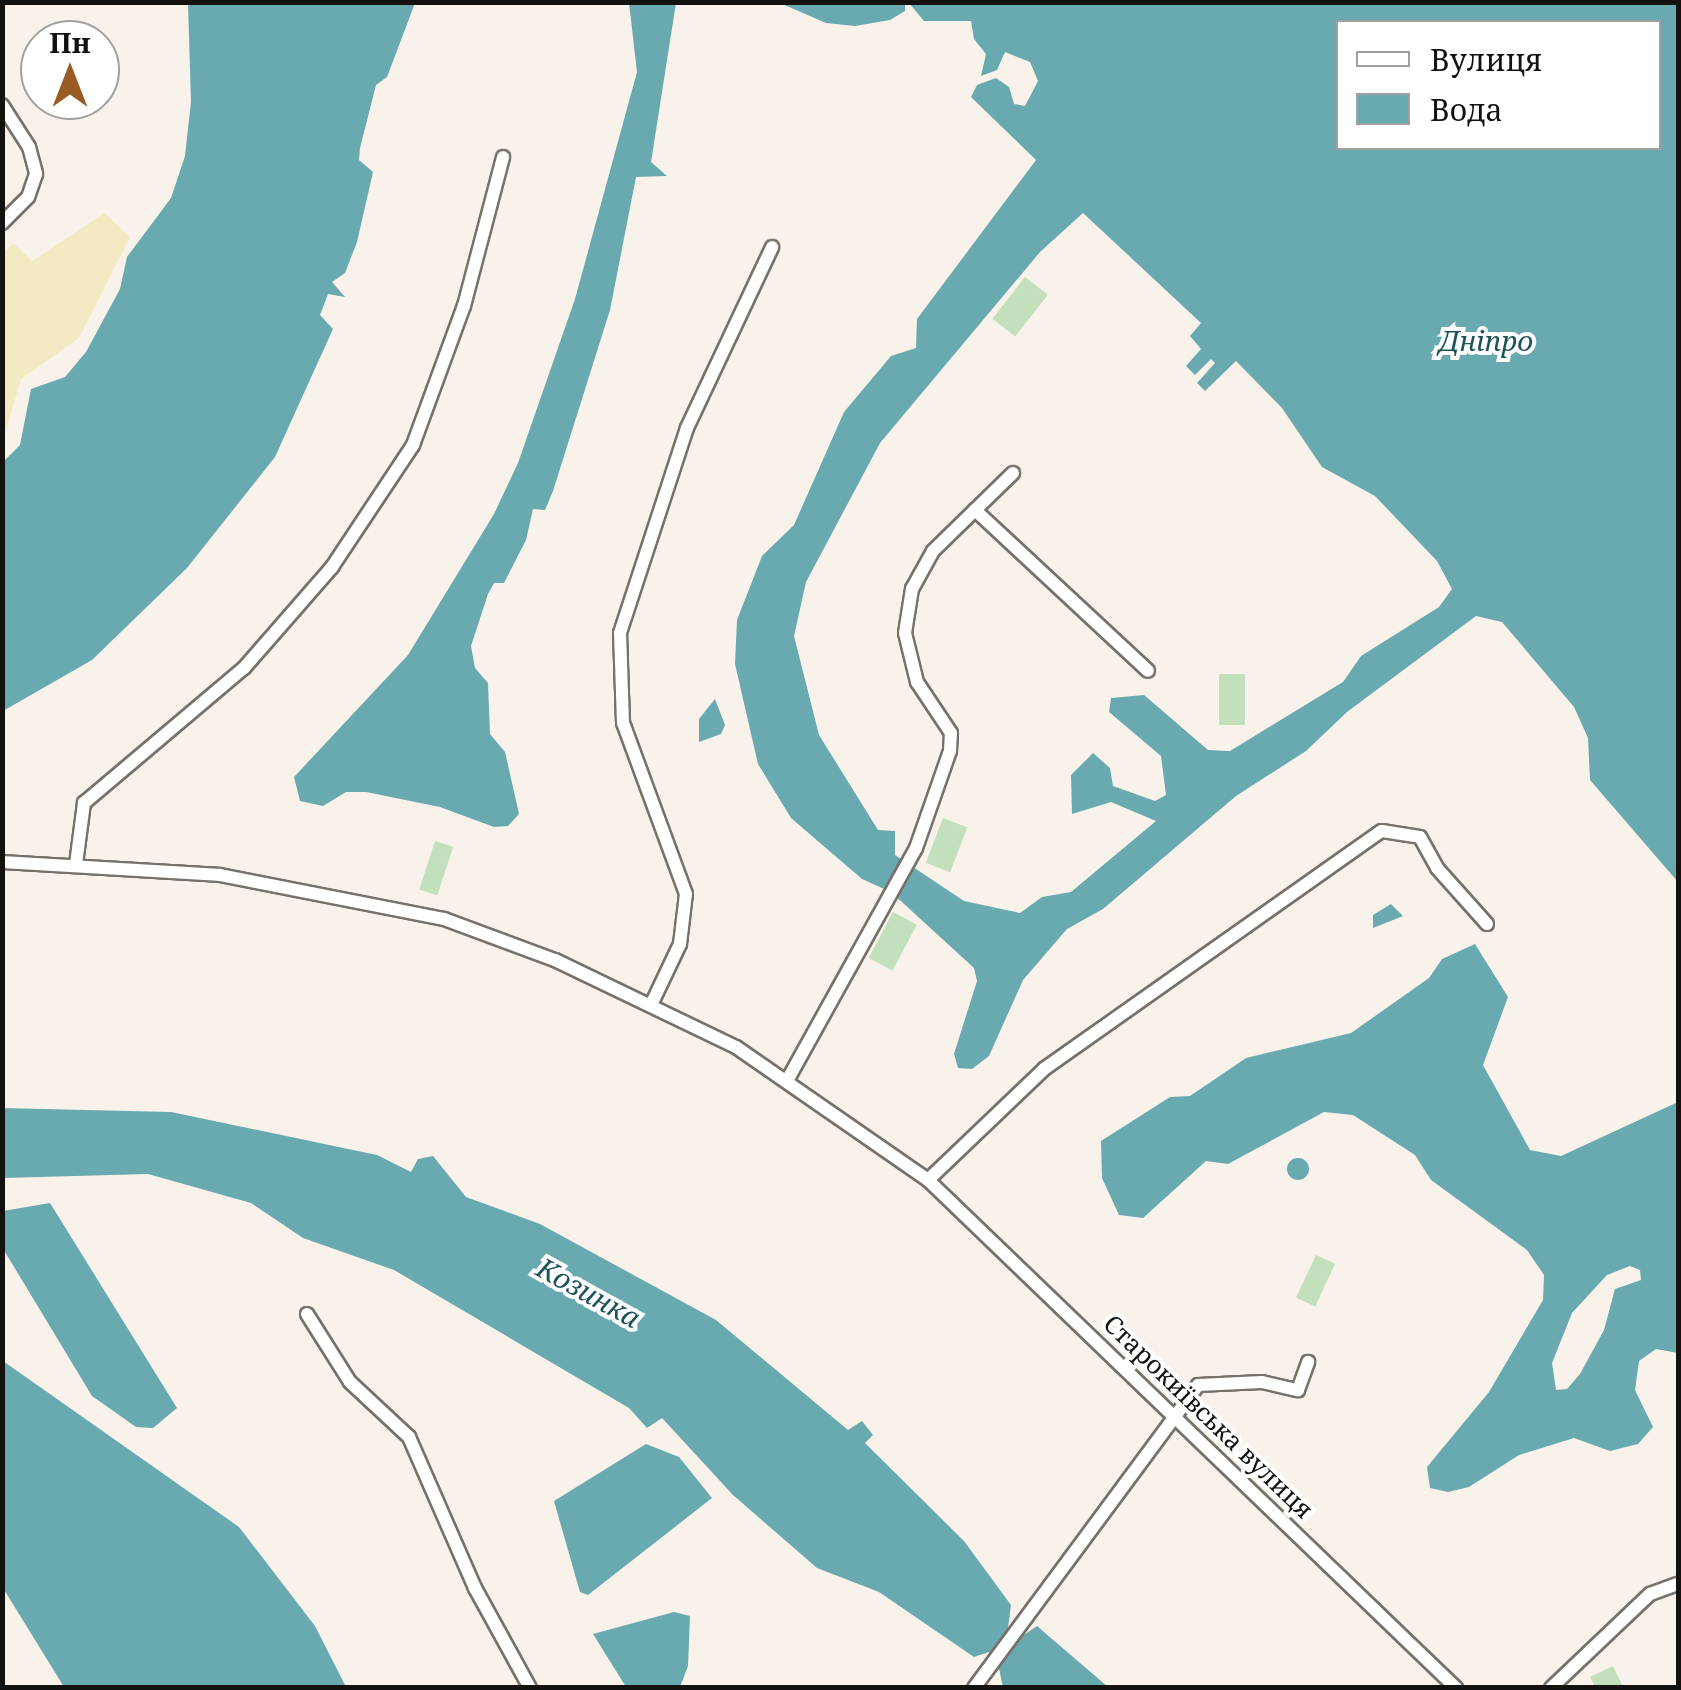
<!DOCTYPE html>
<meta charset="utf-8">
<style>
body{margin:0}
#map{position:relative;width:1681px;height:1690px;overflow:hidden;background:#f8f2eb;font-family:"Noto Serif",serif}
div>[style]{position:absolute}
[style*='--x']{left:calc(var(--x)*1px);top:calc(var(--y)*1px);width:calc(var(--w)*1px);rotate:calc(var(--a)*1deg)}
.green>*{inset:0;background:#c1e0bb;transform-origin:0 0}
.sand>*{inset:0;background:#f3eac4}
.water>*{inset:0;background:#69a9b0}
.round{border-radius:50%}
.roads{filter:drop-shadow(2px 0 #76726b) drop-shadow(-2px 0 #76726b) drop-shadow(0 2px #76726b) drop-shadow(0 -2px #76726b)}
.minor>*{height:12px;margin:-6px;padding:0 6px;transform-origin:6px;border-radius:6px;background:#fff}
span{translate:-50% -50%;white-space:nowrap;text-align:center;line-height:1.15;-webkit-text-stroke:8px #fff;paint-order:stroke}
.street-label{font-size:25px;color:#14120f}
.water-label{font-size:28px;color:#1d545a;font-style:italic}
.frame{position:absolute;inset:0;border:5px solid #14120f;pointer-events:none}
.legend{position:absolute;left:1336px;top:20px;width:325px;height:130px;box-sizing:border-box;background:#fff;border:2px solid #a1a09f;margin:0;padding:12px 18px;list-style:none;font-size:30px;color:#14120f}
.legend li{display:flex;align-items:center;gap:20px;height:50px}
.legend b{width:50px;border:2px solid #a1a09f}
.north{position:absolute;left:20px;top:20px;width:100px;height:100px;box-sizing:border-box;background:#fff;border:2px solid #a1a09f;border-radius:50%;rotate:0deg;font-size:28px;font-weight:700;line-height:40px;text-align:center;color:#14120f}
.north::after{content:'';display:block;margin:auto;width:35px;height:45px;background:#995b21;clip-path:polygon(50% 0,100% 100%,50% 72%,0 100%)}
</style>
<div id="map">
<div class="green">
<i style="left:1025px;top:277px;width:29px;height:53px;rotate:38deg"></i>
<i style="left:1219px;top:674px;width:26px;height:51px"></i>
<i style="left:943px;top:818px;width:26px;height:48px;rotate:21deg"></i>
<i style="left:435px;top:841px;width:19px;height:51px;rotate:18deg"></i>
<i style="left:893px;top:912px;width:27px;height:52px;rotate:28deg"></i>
<i style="left:1316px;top:1255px;width:21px;height:47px;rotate:25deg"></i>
<i style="clip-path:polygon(1613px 1666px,1623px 1687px,1595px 1687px,1590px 1677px)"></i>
</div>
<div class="sand">
<i style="clip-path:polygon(105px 213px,130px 237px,79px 338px,21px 379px,3px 440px,3px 253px,13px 243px,32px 261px)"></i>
</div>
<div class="water">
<i style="clip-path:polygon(905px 2px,905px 11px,890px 20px,855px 26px,826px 23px,780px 3px)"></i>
<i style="clip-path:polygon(188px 3px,415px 3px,387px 77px,376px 85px,360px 148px,359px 160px,373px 172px,357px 242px,345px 273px,332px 282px,345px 297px,328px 294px,320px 315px,333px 329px,275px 457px,187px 568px,92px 660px,3px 711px,3px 462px,20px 445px,31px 389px,65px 377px,86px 352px,120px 289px,127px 257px,171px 198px,185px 156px,191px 102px)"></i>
<i style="clip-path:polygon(629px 3px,676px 3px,651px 162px,667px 176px,636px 177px,610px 310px,553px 491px,545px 510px,533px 509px,526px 540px,504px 583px,494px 583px,488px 594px,471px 646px,475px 668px,488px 683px,490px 734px,505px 752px,519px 814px,508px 826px,494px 827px,440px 807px,366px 792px,346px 792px,323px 806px,300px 801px,294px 777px,408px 655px,494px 514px,518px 463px,575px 299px,637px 72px)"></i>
<i style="clip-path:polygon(evenodd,909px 3px,1678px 3px,1678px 882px,1590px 780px,1588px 738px,1574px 707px,1502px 622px,1476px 616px,1347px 712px,1306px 751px,1236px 796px,1103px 909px,1067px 929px,1023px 980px,989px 1056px,972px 1069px,958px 1068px,954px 1054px,977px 981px,974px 968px,891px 892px,862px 879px,791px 818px,758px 764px,735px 664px,737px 620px,762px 556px,794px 525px,844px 412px,891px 356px,916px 348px,917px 319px,1036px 160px,971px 97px,977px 85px,996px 78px,1009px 87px,1014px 104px,1025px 106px,1038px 81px,1030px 62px,1005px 52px,997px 70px,981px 76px,986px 54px,974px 39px,971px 21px,924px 21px,909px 3px,1338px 22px,1658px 22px,1658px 148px,1338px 148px,1338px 22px,909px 3px,1083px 213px,1201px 323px,1190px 336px,1201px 349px,1186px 366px,1195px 375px,1211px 359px,1215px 363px,1197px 383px,1205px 391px,1236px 361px,1282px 408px,1322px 467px,1375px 496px,1437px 561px,1452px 589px,1439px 607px,1361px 656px,1343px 682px,1230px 751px,1208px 750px,1144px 695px,1111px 698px,1109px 712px,1161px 756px,1166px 795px,1155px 801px,1113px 786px,1110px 768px,1093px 753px,1071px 775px,1072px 814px,1111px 802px,1156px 821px,1071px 892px,1042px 897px,1020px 913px,964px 901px,895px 855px,895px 831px,878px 830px,819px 735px,794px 636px,806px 582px,880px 443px,1040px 252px,1083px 213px)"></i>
<i style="clip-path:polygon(715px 699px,725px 725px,721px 734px,699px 742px,699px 719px)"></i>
<i style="clip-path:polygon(1391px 904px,1403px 916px,1373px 928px,1373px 915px)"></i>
<i style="clip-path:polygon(evenodd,1475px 944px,1508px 997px,1483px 1065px,1530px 1150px,1561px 1156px,1678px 1102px,1678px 1353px,1656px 1349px,1639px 1361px,1635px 1390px,1653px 1427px,1638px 1444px,1610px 1451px,1574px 1438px,1519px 1455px,1469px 1487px,1448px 1492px,1430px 1488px,1427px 1467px,1489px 1392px,1543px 1300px,1544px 1275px,1527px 1250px,1431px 1180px,1415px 1155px,1353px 1115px,1324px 1112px,1228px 1164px,1206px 1161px,1143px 1218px,1119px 1215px,1102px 1178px,1101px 1141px,1170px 1097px,1190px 1096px,1246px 1058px,1351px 1033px,1429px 978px,1442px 959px,1475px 944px,1630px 1266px,1640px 1270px,1641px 1280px,1615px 1289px,1604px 1330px,1580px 1374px,1567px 1389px,1556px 1390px,1552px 1363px,1572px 1313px,1607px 1275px,1630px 1266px)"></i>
<i style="clip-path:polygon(2px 1108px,171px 1112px,377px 1155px,411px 1172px,418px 1159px,433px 1156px,466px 1197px,540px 1224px,716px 1320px,848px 1430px,862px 1421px,873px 1435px,865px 1443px,964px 1541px,1011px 1605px,1008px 1628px,992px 1651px,974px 1657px,879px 1592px,817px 1568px,733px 1495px,662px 1418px,647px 1428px,629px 1408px,394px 1270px,303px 1238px,251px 1203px,148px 1174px,3px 1178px)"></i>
<i class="round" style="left:1287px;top:1158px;width:22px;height:22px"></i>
<i style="clip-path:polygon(50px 1203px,177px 1408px,153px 1428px,136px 1427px,92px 1396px,5px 1252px,3px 1211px)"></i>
<i style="clip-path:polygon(3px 1361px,239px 1527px,315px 1626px,346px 1687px,64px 1687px,3px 1588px)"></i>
<i style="clip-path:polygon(646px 1444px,679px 1457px,712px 1498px,588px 1595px,580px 1592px,554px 1501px)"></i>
<i style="clip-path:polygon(674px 1612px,690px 1616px,688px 1666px,680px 1687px,626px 1687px,593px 1634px)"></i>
<i style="clip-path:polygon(1037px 1626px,1108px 1687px,1003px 1687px,998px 1664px,1012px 1643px)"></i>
</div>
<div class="roads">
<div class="minor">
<i style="--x:2;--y:105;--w:50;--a:57.3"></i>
<i style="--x:29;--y:147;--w:28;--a:75"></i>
<i style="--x:36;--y:174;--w:24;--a:109"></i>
<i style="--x:28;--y:197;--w:37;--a:135"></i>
<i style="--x:975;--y:510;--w:53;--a:-44.2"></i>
<i style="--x:2;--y:862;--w:218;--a:3.4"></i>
<i style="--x:220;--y:875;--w:228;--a:11.1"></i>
<i style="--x:444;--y:919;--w:118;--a:20.3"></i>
<i style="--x:555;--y:960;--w:201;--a:25.7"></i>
<i style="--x:736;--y:1047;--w:234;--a:34.7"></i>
<i style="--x:928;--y:1180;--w:733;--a:43.89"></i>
<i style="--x:76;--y:864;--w:62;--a:-82.5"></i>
<i style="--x:84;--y:803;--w:209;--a:-40.2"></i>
<i style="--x:244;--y:668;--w:134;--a:-48.9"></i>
<i style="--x:332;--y:567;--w:146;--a:-56.4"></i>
<i style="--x:413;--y:445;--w:148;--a:-69.9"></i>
<i style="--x:464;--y:306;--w:154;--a:-75.3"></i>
<i style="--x:651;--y:1005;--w:68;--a:-64.6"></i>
<i style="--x:680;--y:944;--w:50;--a:-83.2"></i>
<i style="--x:686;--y:894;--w:182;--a:-110.2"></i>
<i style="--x:623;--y:723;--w:90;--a:-91.9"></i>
<i style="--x:620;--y:633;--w:216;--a:-71.9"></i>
<i style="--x:687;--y:428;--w:200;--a:-64.8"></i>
<i style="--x:788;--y:1079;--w:264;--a:-61"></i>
<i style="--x:916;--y:848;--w:103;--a:-70.7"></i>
<i style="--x:950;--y:751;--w:18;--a:-87"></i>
<i style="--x:951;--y:733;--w:61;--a:-123.7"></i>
<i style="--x:917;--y:682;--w:50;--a:-103.8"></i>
<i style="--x:905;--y:633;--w:45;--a:-81"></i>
<i style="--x:912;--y:589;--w:43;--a:-61.1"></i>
<i style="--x:933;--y:551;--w:59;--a:-44.3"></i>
<i style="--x:975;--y:510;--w:236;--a:42.9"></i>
<i style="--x:928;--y:1180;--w:161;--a:-43.7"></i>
<i style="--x:1044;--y:1069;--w:413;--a:-35.2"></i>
<i style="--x:1382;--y:831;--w:38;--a:9"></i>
<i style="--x:1420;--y:837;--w:35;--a:61"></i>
<i style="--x:1437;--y:868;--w:75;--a:48.2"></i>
<i style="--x:307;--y:1314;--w:80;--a:57.7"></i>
<i style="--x:350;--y:1382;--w:81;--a:43"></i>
<i style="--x:409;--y:1437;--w:165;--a:66.4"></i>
<i style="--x:475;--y:1588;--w:114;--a:61.2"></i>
<i style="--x:974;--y:1688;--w:377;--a:-53.5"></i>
<i style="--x:1198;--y:1385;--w:64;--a:-2.7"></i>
<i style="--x:1262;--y:1382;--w:37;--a:13"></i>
<i style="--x:1298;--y:1390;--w:30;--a:-70"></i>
<i style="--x:1551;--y:1688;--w:137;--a:-43.5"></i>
<i style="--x:1650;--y:1594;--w:30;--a:-20"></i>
</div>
</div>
<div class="street-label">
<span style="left:1209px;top:1416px;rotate:44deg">Старокиївська вулиця</span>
</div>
<div class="water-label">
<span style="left:1486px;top:340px">Дніпро</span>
<span style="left:589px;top:1292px;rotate:29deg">Козинка</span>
</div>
<div class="frame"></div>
<ul class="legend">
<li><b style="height:12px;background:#fff"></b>Вулиця</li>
<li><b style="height:28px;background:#69a9b0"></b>Вода</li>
</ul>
<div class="north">Пн</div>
</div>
